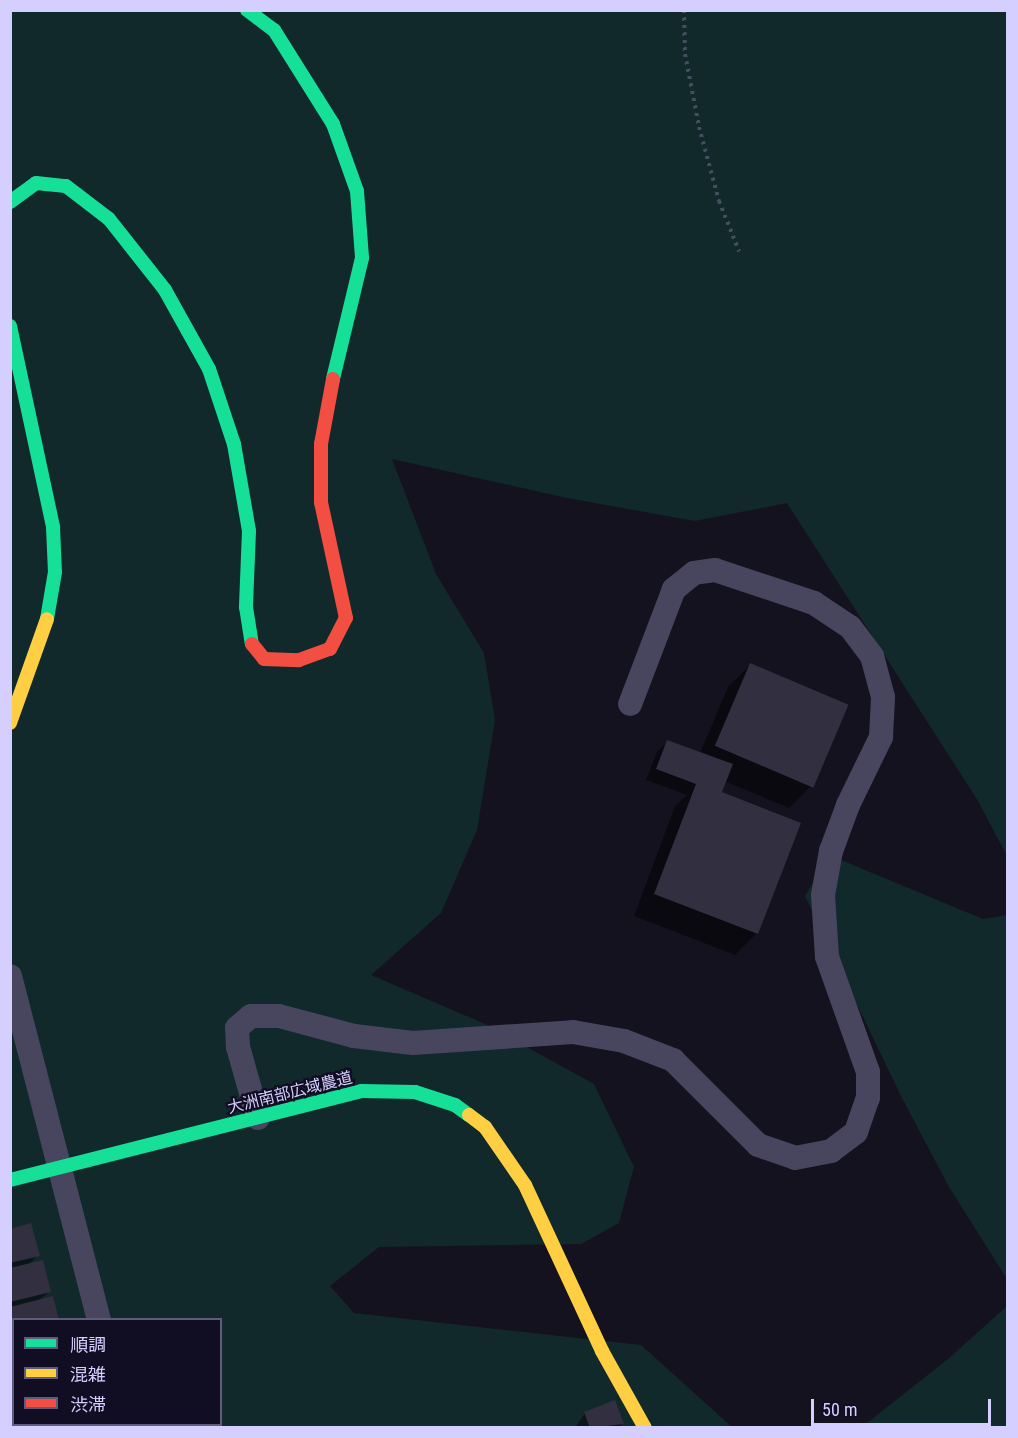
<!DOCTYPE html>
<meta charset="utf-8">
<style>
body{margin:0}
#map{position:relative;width:1018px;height:1438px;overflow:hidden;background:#14121e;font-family:"Roboto Condensed","Noto Sans JP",sans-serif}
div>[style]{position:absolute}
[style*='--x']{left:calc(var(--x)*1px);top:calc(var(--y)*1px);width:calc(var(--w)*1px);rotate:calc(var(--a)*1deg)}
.green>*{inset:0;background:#11292a}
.shadow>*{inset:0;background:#0007;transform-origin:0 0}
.building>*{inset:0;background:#322f40;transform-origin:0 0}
.path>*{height:4px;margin-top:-2px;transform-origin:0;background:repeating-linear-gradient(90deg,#424f5e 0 3px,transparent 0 7.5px)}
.street>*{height:24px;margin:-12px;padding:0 12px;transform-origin:12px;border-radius:12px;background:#48465f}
.fast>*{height:14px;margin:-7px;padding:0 7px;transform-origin:7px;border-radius:7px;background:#16e098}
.slow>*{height:14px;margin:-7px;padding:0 7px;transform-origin:7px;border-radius:7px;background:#ffcf43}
.jam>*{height:14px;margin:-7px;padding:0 7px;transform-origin:7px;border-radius:7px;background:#f24e42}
span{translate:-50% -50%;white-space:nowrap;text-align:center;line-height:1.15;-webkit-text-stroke:4.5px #110d23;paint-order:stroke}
.street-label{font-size:16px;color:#d5cfff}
.frame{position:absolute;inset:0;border:12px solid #d5cfff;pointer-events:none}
.legend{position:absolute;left:12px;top:1318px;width:210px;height:108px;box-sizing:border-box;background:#110d23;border:2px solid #5f5b7b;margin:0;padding:8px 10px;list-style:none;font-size:18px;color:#d5cfff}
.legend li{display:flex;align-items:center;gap:12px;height:30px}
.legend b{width:30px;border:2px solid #5f5b7b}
.scale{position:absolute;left:811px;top:1399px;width:180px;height:27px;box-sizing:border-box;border:3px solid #d5cfff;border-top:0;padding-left:8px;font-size:18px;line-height:21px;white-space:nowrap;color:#d5cfff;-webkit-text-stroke:4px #110d23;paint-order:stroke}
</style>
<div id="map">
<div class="green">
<i style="clip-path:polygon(evenodd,10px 11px,1007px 11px,1007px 856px,978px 801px,787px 503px,695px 521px,567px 498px,392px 459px,436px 574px,484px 653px,495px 720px,477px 830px,441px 913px,371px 975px,485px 1024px,594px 1084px,634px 1167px,619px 1223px,581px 1244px,379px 1247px,330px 1286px,354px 1313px,641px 1345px,732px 1427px,11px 1427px,10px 11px,14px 1320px,220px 1320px,220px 1424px,14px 1424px,14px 1320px)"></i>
<i style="clip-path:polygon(829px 855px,983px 919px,1007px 915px,1007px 1279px,949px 1187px,901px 1096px,805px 896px)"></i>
<i style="clip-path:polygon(1007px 1306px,1007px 1427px,862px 1427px,948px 1359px)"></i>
</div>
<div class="shadow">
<i style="clip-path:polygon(750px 665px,811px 786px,789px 808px,724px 781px,720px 793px,757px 933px,735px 955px,634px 916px,675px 806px,687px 795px,646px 780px,657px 752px,668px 741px,700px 753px,728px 687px)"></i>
<i style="clip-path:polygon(10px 1230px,38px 1255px,28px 1265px,49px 1292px,14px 1320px,10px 1353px)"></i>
<i style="clip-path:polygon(585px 1413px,623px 1423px,618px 1428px,575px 1428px)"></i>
<i style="left:14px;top:1424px;width:52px;height:6px"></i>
</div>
<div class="building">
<i style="left:750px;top:663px;width:107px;height:90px;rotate:23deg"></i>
<i style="clip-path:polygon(667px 740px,733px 764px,722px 792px,801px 823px,758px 934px,654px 894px,696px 784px,656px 769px)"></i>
<i style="clip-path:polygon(31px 1223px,40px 1256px,10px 1263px,10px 1229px)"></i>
<i style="clip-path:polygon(43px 1260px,51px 1292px,10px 1302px,10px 1268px)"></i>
<i style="clip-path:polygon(53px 1296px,59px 1320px,14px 1320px,10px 1341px,10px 1307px)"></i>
<i style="clip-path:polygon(10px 1394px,14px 1394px,14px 1424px,68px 1428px,10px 1428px)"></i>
<i style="clip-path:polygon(615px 1400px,624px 1424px,590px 1428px,584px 1412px)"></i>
</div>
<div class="path">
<i style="--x:684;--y:10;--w:44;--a:88.7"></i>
<i style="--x:685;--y:54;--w:74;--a:79.1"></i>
<i style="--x:699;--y:127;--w:77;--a:74.9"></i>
<i style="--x:719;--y:201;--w:54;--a:68.2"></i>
</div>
<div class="street">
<i style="--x:10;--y:976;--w:355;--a:75.5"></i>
<i style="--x:258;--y:1118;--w:74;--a:-105.7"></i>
<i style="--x:238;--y:1047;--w:19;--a:-93"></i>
<i style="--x:237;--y:1028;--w:18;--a:-41"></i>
<i style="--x:251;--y:1016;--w:28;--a:0"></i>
<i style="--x:279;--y:1016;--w:78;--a:14.9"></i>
<i style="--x:354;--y:1036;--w:59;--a:6.8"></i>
<i style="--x:413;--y:1043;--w:160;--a:-3.9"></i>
<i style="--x:573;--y:1032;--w:52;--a:10"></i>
<i style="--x:624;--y:1041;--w:53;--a:21.2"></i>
<i style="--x:673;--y:1060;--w:120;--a:45"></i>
<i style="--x:758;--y:1145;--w:39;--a:19"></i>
<i style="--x:795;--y:1158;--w:37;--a:-11"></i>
<i style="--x:831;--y:1151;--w:31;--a:-37"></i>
<i style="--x:856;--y:1132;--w:36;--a:-71"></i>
<i style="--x:868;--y:1098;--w:26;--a:-90"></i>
<i style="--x:868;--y:1072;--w:122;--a:-109.6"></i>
<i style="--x:827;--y:957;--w:62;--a:-93.7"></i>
<i style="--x:823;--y:895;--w:45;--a:-79.7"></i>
<i style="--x:831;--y:851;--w:49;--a:-69.7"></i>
<i style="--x:848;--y:805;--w:76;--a:-64.1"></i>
<i style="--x:881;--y:737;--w:40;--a:-87.1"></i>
<i style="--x:883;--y:697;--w:42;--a:-105"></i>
<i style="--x:872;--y:656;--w:36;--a:-127"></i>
<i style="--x:850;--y:627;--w:43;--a:-146.3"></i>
<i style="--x:814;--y:603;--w:104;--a:-161.6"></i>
<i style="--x:715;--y:570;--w:21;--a:172"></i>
<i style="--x:694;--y:573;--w:26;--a:141"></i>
<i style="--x:674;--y:589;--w:123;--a:110.9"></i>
<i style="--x:126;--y:1424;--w:4;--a:90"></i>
</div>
<div class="fast">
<i style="--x:247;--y:10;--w:34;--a:37"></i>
<i style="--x:274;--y:30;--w:111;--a:57.9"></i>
<i style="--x:333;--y:124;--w:71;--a:70.3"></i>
<i style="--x:357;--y:191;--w:67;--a:85.7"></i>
<i style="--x:362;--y:258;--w:124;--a:103.5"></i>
<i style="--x:10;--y:202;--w:32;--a:-36"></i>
<i style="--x:36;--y:183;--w:30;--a:6"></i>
<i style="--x:66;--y:186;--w:54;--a:37.5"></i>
<i style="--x:109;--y:219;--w:90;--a:51.7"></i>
<i style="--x:165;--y:290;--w:90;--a:60.9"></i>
<i style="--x:209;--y:369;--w:79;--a:71.6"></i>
<i style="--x:234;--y:444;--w:88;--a:80.2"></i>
<i style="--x:249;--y:531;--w:76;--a:92.3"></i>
<i style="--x:246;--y:607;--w:37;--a:81"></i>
<i style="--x:10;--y:326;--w:206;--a:77.9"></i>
<i style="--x:53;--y:527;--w:45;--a:87.5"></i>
<i style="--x:55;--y:572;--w:48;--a:99.7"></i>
<i style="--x:10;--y:1180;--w:362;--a:-14.2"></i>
<i style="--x:361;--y:1091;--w:54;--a:1.1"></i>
<i style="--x:415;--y:1092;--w:42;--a:18"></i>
<i style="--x:455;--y:1105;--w:17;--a:36"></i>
</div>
<div class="slow">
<i style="--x:10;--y:723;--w:110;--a:-70.4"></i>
<i style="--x:469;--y:1115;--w:20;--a:37"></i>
<i style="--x:485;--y:1127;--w:70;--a:55.4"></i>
<i style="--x:525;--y:1185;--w:183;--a:65.1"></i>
<i style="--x:602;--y:1351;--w:88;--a:60.8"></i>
</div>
<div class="jam">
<i style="--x:252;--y:644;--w:19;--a:51"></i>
<i style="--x:264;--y:659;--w:35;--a:2"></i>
<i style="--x:299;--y:660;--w:33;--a:-20"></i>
<i style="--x:330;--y:649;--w:35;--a:-63"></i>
<i style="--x:346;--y:618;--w:119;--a:-102.2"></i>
<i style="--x:321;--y:502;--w:58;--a:-90"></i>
<i style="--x:321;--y:444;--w:66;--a:-79.5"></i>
</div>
<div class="street-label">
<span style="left:290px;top:1093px;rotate:-14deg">大洲南部広域農道</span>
</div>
<div class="frame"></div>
<ul class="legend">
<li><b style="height:8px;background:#16e098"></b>順調</li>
<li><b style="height:8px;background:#ffcf43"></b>混雑</li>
<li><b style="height:8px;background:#f24e42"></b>渋滞</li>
</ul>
<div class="scale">50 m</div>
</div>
